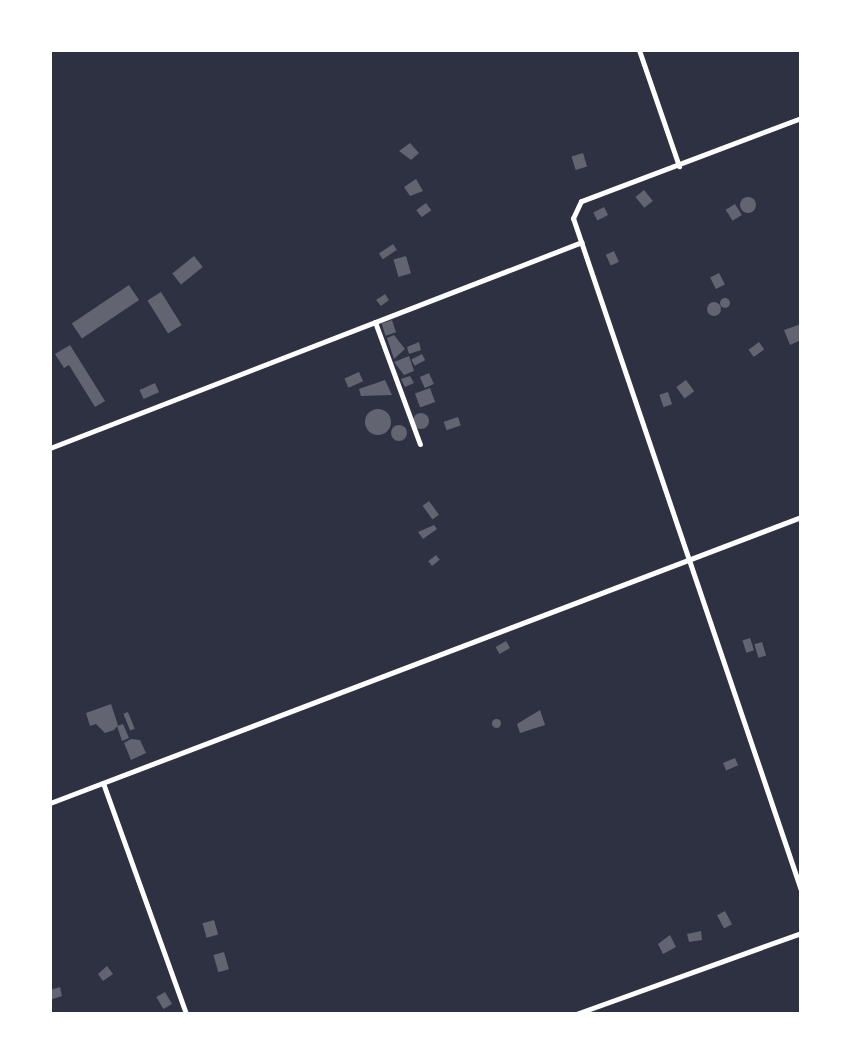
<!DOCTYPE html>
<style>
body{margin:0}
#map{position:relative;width:851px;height:1064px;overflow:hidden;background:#2d3142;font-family:Quicksand,sans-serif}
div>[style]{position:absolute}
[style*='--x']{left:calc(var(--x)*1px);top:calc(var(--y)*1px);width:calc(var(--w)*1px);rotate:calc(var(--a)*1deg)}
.building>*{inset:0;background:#626471;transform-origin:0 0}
.round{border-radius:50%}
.minor>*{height:5px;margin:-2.5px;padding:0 2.5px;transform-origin:2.5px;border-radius:2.5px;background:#fff}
span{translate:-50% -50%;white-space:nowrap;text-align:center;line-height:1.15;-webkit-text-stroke:8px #fff;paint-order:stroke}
.frame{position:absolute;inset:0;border:52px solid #fff;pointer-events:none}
</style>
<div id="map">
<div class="building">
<i style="clip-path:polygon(410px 143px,419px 153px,411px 160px,399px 151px)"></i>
<i style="left:583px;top:153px;width:14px;height:12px;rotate:73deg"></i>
<i style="clip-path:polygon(416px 179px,423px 191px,410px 196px,404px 187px)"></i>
<i style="left:644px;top:190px;width:14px;height:11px;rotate:51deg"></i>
<i class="round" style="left:740px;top:197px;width:16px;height:16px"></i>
<i style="left:426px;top:203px;width:9px;height:12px;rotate:54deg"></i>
<i style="left:735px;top:204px;width:13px;height:11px;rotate:58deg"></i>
<i style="left:604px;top:207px;width:9px;height:12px;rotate:63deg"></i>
<i style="left:393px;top:244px;width:7px;height:17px;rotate:56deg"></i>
<i style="left:614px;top:251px;width:12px;height:9px;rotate:66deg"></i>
<i style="left:194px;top:256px;width:14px;height:28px;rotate:51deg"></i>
<i style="left:406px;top:256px;width:18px;height:13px;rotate:74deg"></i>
<i style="left:719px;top:273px;width:13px;height:10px;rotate:63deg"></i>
<i style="left:129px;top:285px;width:18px;height:69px;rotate:56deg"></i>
<i style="left:161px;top:292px;width:39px;height:16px;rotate:58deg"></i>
<i style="clip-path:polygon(385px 294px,389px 300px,381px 306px,376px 300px)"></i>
<i class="round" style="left:720px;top:298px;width:10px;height:10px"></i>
<i class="round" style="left:707px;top:302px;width:14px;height:14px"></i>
<i style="left:392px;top:320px;width:13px;height:11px;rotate:72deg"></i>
<i style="clip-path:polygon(801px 324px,801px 340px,790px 345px,784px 330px)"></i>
<i style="clip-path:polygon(394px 335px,405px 349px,394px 359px,387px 338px)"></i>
<i style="clip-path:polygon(419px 342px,421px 350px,409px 354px,407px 347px)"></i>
<i style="left:759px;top:342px;width:9px;height:13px;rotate:54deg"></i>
<i style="clip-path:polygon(70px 345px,105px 401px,95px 407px,69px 365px,64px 368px,55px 354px)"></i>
<i style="left:422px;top:354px;width:7px;height:12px;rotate:63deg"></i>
<i style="clip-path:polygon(409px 356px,414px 371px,404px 375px,394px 362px)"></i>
<i style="left:359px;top:372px;width:10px;height:16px;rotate:66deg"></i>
<i style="left:429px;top:373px;width:12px;height:10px;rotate:66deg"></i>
<i style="clip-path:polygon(410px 376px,414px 383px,405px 387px,401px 379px)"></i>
<i style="clip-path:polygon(385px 380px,392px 395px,361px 396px,359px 389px)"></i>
<i style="left:686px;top:380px;width:14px;height:12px;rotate:54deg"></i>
<i style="left:155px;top:383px;width:10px;height:17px;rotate:66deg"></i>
<i style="left:430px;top:388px;width:15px;height:16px;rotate:70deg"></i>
<i style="left:668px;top:392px;width:13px;height:9px;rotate:72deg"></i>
<i class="round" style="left:365px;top:409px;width:26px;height:26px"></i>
<i class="round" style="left:413px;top:413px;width:16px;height:16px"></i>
<i style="left:458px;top:417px;width:9px;height:15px;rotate:72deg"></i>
<i class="round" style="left:391px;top:425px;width:16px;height:16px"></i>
<i style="left:429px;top:501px;width:17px;height:8px;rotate:54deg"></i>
<i style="clip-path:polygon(434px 525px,437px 529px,423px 539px,418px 532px)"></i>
<i style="left:436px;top:555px;width:6px;height:10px;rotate:51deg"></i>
<i style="left:750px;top:638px;width:13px;height:8px;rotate:72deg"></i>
<i style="left:506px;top:641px;width:8px;height:12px;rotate:60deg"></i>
<i style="left:762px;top:642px;width:14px;height:8px;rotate:73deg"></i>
<i style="clip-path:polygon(111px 704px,118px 725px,114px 730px,105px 733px,96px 724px,90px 726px,86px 713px)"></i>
<i style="clip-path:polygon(540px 710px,545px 725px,520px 733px,517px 724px)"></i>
<i style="left:128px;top:712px;width:18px;height:5px;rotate:68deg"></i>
<i class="round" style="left:491.5px;top:718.5px;width:9px;height:9px"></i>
<i style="clip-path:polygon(123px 724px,129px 738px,122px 741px,117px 726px)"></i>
<i style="clip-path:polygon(131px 739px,140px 740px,146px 753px,131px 760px,124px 743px)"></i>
<i style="left:735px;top:758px;width:8px;height:13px;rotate:67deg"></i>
<i style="left:725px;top:911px;width:15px;height:9px;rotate:62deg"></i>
<i style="left:214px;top:920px;width:15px;height:12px;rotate:74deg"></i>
<i style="clip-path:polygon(701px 931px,702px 940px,689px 942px,687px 934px)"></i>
<i style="clip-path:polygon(670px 935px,676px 947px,663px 954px,658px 944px)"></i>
<i style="left:224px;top:952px;width:18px;height:11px;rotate:74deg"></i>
<i style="clip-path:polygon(107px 966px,113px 974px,103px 981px,98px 974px)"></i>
<i style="clip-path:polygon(60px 987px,62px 996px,50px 1000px,50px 990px)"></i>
<i style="left:165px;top:992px;width:14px;height:10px;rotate:60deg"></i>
</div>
<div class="minor">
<i style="--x:639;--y:50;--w:123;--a:71"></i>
<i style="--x:801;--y:118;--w:235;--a:159.3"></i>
<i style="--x:581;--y:201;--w:19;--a:115"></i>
<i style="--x:573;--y:218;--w:710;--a:71.26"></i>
<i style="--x:375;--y:322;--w:130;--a:69.8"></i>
<i style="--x:50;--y:448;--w:570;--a:-21.17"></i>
<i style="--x:103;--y:783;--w:245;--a:70.2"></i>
<i style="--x:50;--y:803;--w:804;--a:-20.85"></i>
<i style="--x:576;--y:1014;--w:239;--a:-19.8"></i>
</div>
<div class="frame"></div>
</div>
